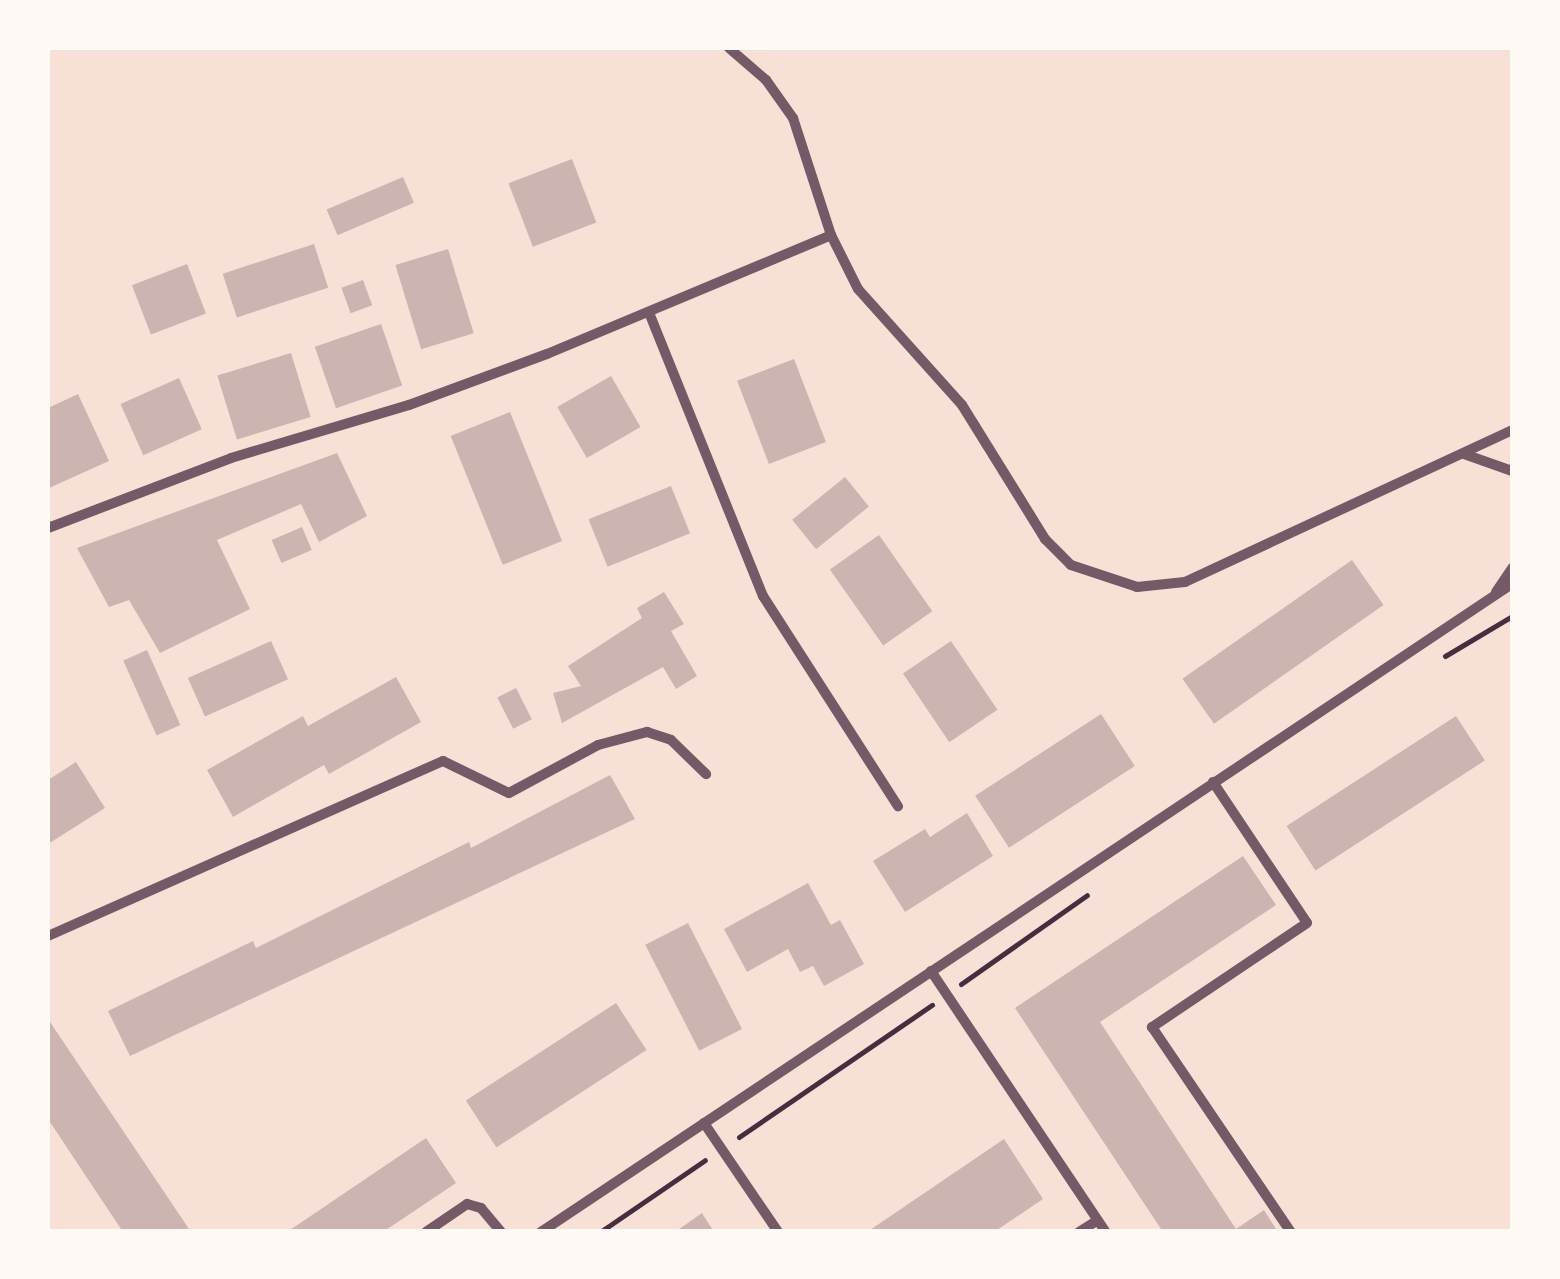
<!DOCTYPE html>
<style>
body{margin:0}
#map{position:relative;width:1560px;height:1279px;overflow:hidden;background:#f7e1d7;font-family:Montserrat,sans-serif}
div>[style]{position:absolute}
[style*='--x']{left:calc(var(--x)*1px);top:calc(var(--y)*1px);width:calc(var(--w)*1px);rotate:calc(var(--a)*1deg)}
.building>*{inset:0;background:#ccb4b1;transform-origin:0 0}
.path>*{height:5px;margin:-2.5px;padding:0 2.5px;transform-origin:2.5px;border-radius:2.5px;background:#4a2c40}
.minor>*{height:10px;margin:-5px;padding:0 5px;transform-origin:5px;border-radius:5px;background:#755966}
span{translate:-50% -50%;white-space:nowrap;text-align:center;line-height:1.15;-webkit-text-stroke:8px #fffaf5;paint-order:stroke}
.frame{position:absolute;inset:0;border:50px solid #fffaf5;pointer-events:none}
</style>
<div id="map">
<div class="building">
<i style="left:572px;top:159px;width:68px;height:68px;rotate:69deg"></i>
<i style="left:403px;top:177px;width:28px;height:83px;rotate:67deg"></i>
<i style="left:314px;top:244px;width:46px;height:96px;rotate:72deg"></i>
<i style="left:448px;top:249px;width:88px;height:55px;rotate:73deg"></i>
<i style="left:187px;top:264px;width:53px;height:59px;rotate:69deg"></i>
<i style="left:363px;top:280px;width:27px;height:23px;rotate:70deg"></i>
<i style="left:381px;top:324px;width:65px;height:70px;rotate:71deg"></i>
<i style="left:291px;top:353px;width:67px;height:77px;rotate:73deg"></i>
<i style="left:794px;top:359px;width:89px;height:61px;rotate:69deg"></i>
<i style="left:611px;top:376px;width:59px;height:62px;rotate:60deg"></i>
<i style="left:179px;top:378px;width:56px;height:64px;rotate:66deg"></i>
<i style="clip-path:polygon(78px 394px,109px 461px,49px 488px,48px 408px)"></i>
<i style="left:510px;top:412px;width:139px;height:64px;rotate:68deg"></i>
<i style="clip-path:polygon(337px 453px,367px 516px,319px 542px,301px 504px,217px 540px,250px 609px,160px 653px,129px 600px,109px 607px,77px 548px)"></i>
<i style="left:845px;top:477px;width:38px;height:68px;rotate:51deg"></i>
<i style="left:671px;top:486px;width:51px;height:89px;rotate:68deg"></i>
<i style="left:302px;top:527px;width:25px;height:33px;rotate:67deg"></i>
<i style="left:879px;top:535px;width:93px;height:60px;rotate:55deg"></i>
<i style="left:1352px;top:560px;width:55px;height:207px;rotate:55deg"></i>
<i style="clip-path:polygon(664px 592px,684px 624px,671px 631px,697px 676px,676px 689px,663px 667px,562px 723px,553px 693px,581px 686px,568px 666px,642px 618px,637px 608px)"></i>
<i style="left:271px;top:641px;width:42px;height:91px;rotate:66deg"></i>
<i style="left:951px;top:641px;width:83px;height:58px;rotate:56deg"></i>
<i style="left:147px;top:650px;width:82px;height:26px;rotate:66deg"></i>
<i style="clip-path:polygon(396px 677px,421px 722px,329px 774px,324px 765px,233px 817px,207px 770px,303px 716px,308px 726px)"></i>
<i style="left:516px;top:688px;width:35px;height:21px;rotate:63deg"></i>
<i style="left:1101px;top:714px;width:62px;height:150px;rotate:57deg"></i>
<i style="left:1456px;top:716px;width:53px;height:202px;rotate:57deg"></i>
<i style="clip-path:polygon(76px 762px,105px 808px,48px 844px,48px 780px)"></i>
<i style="clip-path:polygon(610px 775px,635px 819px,130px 1056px,108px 1011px,253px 941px,256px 948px,469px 842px,471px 848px)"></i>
<i style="clip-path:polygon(967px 813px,993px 856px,905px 912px,873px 861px,925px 829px,930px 837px)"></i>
<i style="clip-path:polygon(1243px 856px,1276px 905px,1100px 1022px,1236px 1229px,1264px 1210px,1278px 1232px,1163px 1232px,1015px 1008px)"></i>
<i style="clip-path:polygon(808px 883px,831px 925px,840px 920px,864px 964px,824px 986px,813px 966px,800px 972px,788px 949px,747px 972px,724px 929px)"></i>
<i style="left:688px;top:923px;width:119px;height:48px;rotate:63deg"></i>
<i style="left:616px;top:1003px;width:56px;height:179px;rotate:57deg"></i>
<i style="clip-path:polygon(50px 1022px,191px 1232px,123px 1232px,48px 1119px)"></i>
<i style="clip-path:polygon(426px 1138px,456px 1183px,383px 1232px,287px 1232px)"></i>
<i style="clip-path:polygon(1004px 1139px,1043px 1199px,994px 1232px,867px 1232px)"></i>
<i style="clip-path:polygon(702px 1213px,714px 1232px,675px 1232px)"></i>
</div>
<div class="path">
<i style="--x:1445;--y:656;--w:78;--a:-30.8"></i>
<i style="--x:961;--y:984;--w:154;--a:-35.2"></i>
<i style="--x:739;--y:1137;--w:234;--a:-34.4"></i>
<i style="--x:600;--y:1232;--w:127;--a:-34.4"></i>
</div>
<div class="minor">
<i style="--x:729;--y:48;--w:49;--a:40.9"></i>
<i style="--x:766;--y:80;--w:47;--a:54.6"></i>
<i style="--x:793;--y:118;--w:123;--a:72"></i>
<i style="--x:831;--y:235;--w:60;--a:63.4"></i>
<i style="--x:858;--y:289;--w:156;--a:48.1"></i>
<i style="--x:962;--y:405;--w:158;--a:58.2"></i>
<i style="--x:1045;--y:539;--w:37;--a:45"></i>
<i style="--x:1071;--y:565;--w:70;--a:18.4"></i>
<i style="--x:1137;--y:587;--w:48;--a:-5.9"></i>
<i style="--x:1185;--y:582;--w:361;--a:-24.9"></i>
<i style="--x:650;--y:315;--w:303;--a:68.1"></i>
<i style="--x:763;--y:596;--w:250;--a:57.3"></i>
<i style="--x:1464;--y:454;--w:51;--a:19.5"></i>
<i style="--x:48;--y:528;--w:196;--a:-20.9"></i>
<i style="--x:231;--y:458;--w:186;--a:-16.6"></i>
<i style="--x:409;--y:405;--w:147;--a:-20.3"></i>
<i style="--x:547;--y:354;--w:308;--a:-22.7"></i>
<i style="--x:1496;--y:592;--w:29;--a:-56"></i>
<i style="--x:1213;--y:782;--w:169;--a:56.3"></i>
<i style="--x:1307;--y:923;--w:187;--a:146.1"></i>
<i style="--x:1152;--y:1027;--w:248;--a:55.9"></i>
<i style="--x:48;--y:936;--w:432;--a:-23.9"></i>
<i style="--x:443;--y:761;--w:73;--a:25.9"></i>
<i style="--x:509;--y:793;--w:101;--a:-28.3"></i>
<i style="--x:598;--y:745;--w:51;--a:-14.9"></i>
<i style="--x:647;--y:732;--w:25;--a:18"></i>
<i style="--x:671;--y:740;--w:49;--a:44.2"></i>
<i style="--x:931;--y:971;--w:314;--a:56.2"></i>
<i style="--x:704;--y:1123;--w:132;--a:55.8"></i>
<i style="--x:426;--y:1232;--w:50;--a:-34.3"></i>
<i style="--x:467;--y:1204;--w:15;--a:16"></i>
<i style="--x:481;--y:1208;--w:31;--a:50"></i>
<i style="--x:541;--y:1232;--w:1167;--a:-33.72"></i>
<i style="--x:1079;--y:1232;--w:22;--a:-32"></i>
</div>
<div class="frame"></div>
</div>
